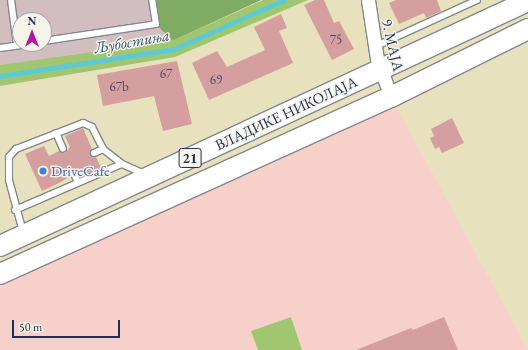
<!DOCTYPE html>
<meta charset="utf-8">
<style>
body{margin:0}
#map{position:relative;width:528px;height:350px;overflow:hidden;background:#e8e1be;font-family:"EB Garamond",serif}
div>[style]{position:absolute}
[style*='--x']{left:calc(var(--x)*1px);top:calc(var(--y)*1px);width:calc(var(--w)*1px);rotate:calc(var(--a)*1deg)}
.built>*{inset:0;background:#f7d0c9}
.industrial>*{inset:0;background:#d2bec1}
.green>*{inset:0;background:#a1c670}
.forest>*{inset:0;background:#80ab62}
.stream>*{height:4.5px;margin:-2.25px;padding:0 2.25px;transform-origin:2.25px;border-radius:2.25px;background:#5dcad2}
.building>*{inset:0;background:#d49f9e}
.roads{filter:drop-shadow(1px 0 #82888e) drop-shadow(-1px 0 #82888e) drop-shadow(0 1px #82888e) drop-shadow(0 -1px #82888e)}
.lane>*{height:6px;margin:-3px;padding:0 3px;transform-origin:3px;border-radius:3px;background:#fff}
.street>*{height:13px;margin:-6.5px;padding:0 6.5px;transform-origin:6.5px;border-radius:6.5px;background:#fff}
.primary>*{height:20px;margin:-10px;padding:0 10px;transform-origin:10px;border-radius:10px;background:#fff}
.dots>*{width:11px;height:11px;translate:-50% -50%;box-sizing:border-box;border:2px solid #f7f3e8;border-radius:50%}
span{translate:-50% -50%;white-space:nowrap;text-align:center;line-height:1.15;-webkit-text-stroke:3px #f7f3e8;paint-order:stroke}
.number-label{font-size:13px;color:#494b6e}
.number-label span{-webkit-text-stroke-width:0}
.shield-label span{padding:1px 3px;background:#f7f3e8;border:1px solid;border-radius:3px;-webkit-text-stroke-width:0}
.shield-label{font-size:14px;color:#1b2f5e;font-weight:700}
.street-label{font-size:15px;color:#1b2f5e}
.shop-label{font-size:15px;color:#366cbe}
.left{translate:0 -50%;text-align:left}
.water-label{font-size:16px;color:#2c567b;font-style:italic}
.north{position:absolute;left:12px;top:12px;width:40px;height:40px;box-sizing:border-box;background:#f7f3e8;border:1px solid #9fa5b1;border-radius:50%;rotate:0deg;font-size:11px;font-weight:700;line-height:16px;text-align:center;color:#1b2f5e}
.north::after{content:'';display:block;margin:auto;width:14px;height:18px;background:#b5179e;clip-path:polygon(50% 0,100% 100%,50% 72%,0 100%)}
.scale{position:absolute;left:12px;top:320px;width:108px;height:18px;box-sizing:border-box;border:2px solid #1b2f5e;border-top:0;padding-left:5px;font-size:12px;line-height:14px;white-space:nowrap;color:#1b2f5e;-webkit-text-stroke:3px #f7f3e8;paint-order:stroke}
</style>
<div id="map">
<div class="built">
<i style="clip-path:polygon(391px 97px,528px 350px,0 350px,0 274px)"></i>
</div>
<div class="industrial">
<i style="clip-path:polygon(evenodd,0 0,261px 0,172px 41px,0 76px,0 0,20px 20px,44px 20px,44px 44px,20px 44px,20px 20px)"></i>
</div>
<div class="green">
<i style="clip-path:polygon(263px 0,308px 0,175px 57px,0 86px,0 65px,172px 41px)"></i>
<i style="clip-path:polygon(291px 317px,302px 350px,258px 350px,251px 331px)"></i>
</div>
<div class="forest">
<i style="clip-path:polygon(152px 0,261px 0,172px 41px,156px 24px)"></i>
</div>
<div class="stream">
<i style="--x:0;--y:76;--w:176;--a:-8.8"></i>
<i style="--x:174;--y:49;--w:120;--a:-24"></i>
</div>
<div class="building">
<i style="clip-path:polygon(315px 0,324px 0,334px 23px,339px 21px,354px 49px,332px 60px,304px 5px)"></i>
<i style="clip-path:polygon(396px 0,437px 0,441px 11px,426px 18px,424px 13px,399px 24px,389px 3px)"></i>
<i style="clip-path:polygon(281px 14px,287px 28px,279px 31px,293px 63px,209px 100px,192px 63px,217px 51px,227px 67px,265px 50px,254px 27px)"></i>
<i style="clip-path:polygon(177px 61px,192px 124px,163px 131px,154px 96px,103px 106px,97px 75px)"></i>
<i style="clip-path:polygon(452px 118px,464px 143px,442px 153px,439px 147px,435px 149px,430px 138px,434px 136px,431px 129px)"></i>
<i style="clip-path:polygon(83px 128px,92px 149px,90px 155px,96px 157px,101px 168px,83px 176px,81px 171px,72px 170px,70px 176px,61px 182px,42px 191px,25px 154px,44px 146px,49px 156px,59px 151px,65px 153px,70px 147px,65px 136px)"></i>
<i style="clip-path:polygon(444px 317px,458px 350px,356px 350px,411px 328px,413px 330px)"></i>
</div>
<div class="roads">
<div class="lane">
<i style="--x:11;--y:0;--w:45;--a:82.4"></i>
<i style="--x:44;--y:41;--w:113;--a:-8.6"></i>
<i style="--x:156;--y:24;--w:24;--a:-99"></i>
<i style="--x:374;--y:47;--w:113;--a:-24.5"></i>
<i style="--x:0;--y:48;--w:27;--a:-8"></i>
<i style="--x:56;--y:133;--w:17;--a:66"></i>
<i style="--x:94;--y:153;--w:10;--a:-24"></i>
<i style="--x:103;--y:149;--w:24;--a:38"></i>
<i style="--x:122;--y:164;--w:24;--a:24"></i>
<i style="--x:74;--y:174;--w:9;--a:63"></i>
<i style="--x:15;--y:210;--w:116;--a:-23.3"></i>
<i style="--x:23;--y:232;--w:54;--a:-105.1"></i>
<i style="--x:9;--y:180;--w:23;--a:-90"></i>
<i style="--x:9;--y:157;--w:11;--a:-49"></i>
<i style="--x:16;--y:149;--w:72;--a:-21.2"></i>
<i style="--x:83;--y:123;--w:10;--a:24"></i>
<i style="--x:92;--y:127;--w:25;--a:63"></i>
</div>
<div class="street">
<i style="--x:368;--y:0;--w:60;--a:81.3"></i>
<i style="--x:377;--y:59;--w:40;--a:69.8"></i>
</div>
<div class="primary">
<i style="--x:0;--y:246;--w:582;--a:-24.89"></i>
<i style="--x:0;--y:274;--w:429;--a:-24.4"></i>
<i style="--x:391;--y:97;--w:153;--a:-26.4"></i>
</div>
</div>
<div class="dots">
<i style="left:43px;top:171px;background:#3f7fe0"></i>
</div>
<div class="number-label">
<span style="left:336px;top:40px">75</span>
<span style="left:166px;top:74px">67</span>
<span style="left:216px;top:80px">69</span>
<span style="left:119px;top:87px">67b</span>
</div>
<div class="shield-label">
<span style="left:190px;top:158px">21</span>
</div>
<div class="street-label">
<span style="left:393px;top:45px;rotate:77deg">9. МАЈА</span>
<span style="left:286px;top:113px;rotate:-25deg">ВЛАДИКЕ НИКОЛАЈА</span>
</div>
<div class="shop-label">
<span class="left" style="left:51px;top:171px">DriveCafe</span>
</div>
<div class="water-label">
<span style="left:132px;top:42px;rotate:-10deg">Љубостиња</span>
</div>
<div class="north">N</div>
<div class="scale">50 m</div>
</div>
